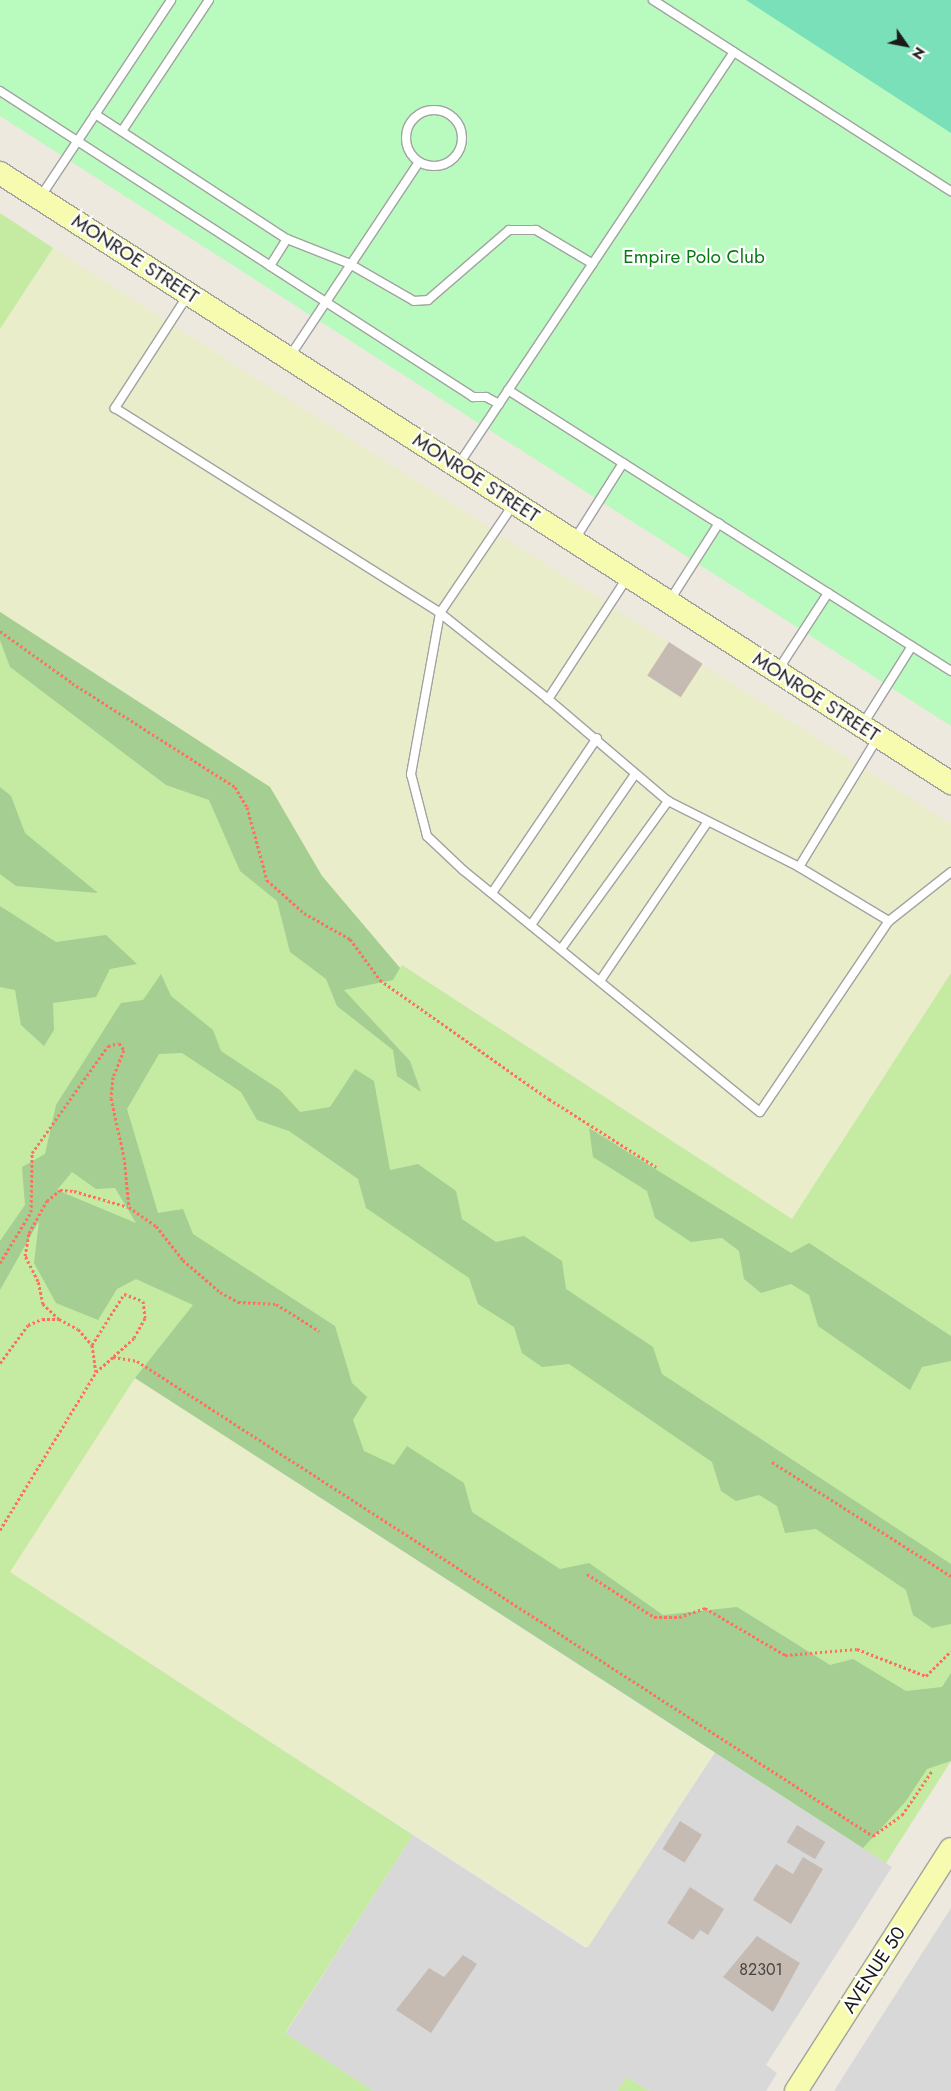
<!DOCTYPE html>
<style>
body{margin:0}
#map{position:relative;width:951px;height:2091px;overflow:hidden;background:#ede9df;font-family:Jost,sans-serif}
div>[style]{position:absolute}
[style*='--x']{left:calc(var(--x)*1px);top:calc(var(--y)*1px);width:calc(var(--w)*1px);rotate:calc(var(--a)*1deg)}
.residential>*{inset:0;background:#d9d8d8}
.farmland>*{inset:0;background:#eaedc9;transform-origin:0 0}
.grass>*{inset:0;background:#c5eaa2}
.forest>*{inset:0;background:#a4ce92}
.park>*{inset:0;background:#b9fbbe}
.pitch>*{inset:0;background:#7ae0b9}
.building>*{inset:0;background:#c5bbb3;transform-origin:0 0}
.path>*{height:3px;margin-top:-1.5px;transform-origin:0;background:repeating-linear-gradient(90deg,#fe715f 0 2.5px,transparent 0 5px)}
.roads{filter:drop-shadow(1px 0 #a2a2a2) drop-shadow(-1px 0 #a2a2a2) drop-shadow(0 1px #a2a2a2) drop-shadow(0 -1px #a2a2a2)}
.service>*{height:8px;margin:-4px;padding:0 4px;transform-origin:4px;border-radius:4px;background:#fff}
.service>.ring{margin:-4px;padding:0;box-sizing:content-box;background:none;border:8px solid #fff;border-radius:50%}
.secondary>*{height:22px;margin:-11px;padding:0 11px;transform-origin:11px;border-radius:11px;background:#f7fbaf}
span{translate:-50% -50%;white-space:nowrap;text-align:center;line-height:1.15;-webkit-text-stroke:4.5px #fff;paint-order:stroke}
.number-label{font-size:16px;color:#464341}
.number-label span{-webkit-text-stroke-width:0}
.park-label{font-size:19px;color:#087a12}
.street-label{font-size:19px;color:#1b1b1b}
.north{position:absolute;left:881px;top:20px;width:50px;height:50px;-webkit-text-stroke:4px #fff;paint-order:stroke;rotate:123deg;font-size:14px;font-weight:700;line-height:20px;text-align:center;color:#1b1b1b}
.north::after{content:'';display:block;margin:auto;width:18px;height:22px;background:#1b1b1b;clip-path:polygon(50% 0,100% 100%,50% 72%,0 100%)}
</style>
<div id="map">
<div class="residential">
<i style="clip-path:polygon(716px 1751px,892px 1867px,766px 2065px,777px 2073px,766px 2091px,649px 2091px,627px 2077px,617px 2091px,373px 2091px,285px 2034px,413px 1835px,586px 1948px)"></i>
<i style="clip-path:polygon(951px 1908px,951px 2091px,834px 2091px,869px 2036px)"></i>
</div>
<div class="farmland">
<i style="clip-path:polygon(53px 248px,951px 824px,951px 973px,792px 1219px,403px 965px,400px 968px,322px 876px,270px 787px,0 612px,0 329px)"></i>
<i style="left:135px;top:1378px;width:690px;height:231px;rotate:33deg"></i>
</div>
<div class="grass">
<i style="clip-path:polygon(0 213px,53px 248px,0 329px)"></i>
<i style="clip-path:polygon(0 612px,270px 787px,322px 876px,400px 968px,402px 965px,792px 1219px,951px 973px,951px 1761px,886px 1863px,135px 1378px,10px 1572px,413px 1835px,285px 2033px,373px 2091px,0 2091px)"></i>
<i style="clip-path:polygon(627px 2077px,649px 2091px,617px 2091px)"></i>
</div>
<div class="forest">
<i style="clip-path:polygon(0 612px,270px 787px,322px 876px,400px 968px,393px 980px,344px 990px,410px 1061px,421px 1092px,397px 1076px,393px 1050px,337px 1006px,326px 979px,290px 952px,277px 901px,240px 871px,209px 800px,166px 785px,10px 667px,0 640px)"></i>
<i style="clip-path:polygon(0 787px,11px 796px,25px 833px,98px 893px,16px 886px,0 874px)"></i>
<i style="clip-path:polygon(0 906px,56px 942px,106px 935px,137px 964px,110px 969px,96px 997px,53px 1003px,54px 1030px,44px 1046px,21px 1025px,15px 990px,0 987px)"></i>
<i style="clip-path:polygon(evenodd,161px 974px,171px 996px,213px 1030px,221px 1051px,280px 1090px,300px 1112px,330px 1107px,355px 1069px,374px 1081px,390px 1170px,418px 1164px,456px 1191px,462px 1219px,496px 1242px,524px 1236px,562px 1261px,566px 1289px,653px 1347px,662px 1374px,951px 1564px,951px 1624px,932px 1628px,913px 1615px,906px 1590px,816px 1529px,785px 1533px,777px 1506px,759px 1495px,736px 1501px,721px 1491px,712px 1462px,569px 1364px,542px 1367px,522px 1353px,514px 1327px,478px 1304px,469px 1278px,366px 1208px,358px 1179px,289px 1131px,257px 1120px,241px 1092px,182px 1053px,159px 1054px,127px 1109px,158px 1213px,183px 1209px,193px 1234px,335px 1326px,352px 1383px,367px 1397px,353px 1420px,364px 1451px,394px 1465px,407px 1446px,464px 1483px,472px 1512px,560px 1569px,589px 1563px,663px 1615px,737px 1607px,830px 1665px,853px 1659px,906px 1691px,942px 1687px,951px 1673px,951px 1761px,927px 1769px,906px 1801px,863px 1848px,135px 1378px,193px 1305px,136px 1279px,117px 1289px,98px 1320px,56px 1303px,34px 1263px,39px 1221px,0 1290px,0 1241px,25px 1205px,22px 1167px,45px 1154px,56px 1105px,121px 1003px,143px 1000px,161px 974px,72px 1172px,96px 1189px,115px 1188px,136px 1223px,57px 1190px,72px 1172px)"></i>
<i style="clip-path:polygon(589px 1128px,791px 1253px,809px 1243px,951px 1336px,951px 1361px,922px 1367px,910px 1390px,818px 1326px,809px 1295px,791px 1284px,761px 1293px,744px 1279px,739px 1251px,722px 1238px,691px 1242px,655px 1218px,647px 1191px,593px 1157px)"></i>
</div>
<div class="park">
<i style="clip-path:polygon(0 0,951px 0,951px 726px,0 116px)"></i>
</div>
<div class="pitch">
<i style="clip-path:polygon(746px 0,951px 0,951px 133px)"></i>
</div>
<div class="building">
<i style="left:669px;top:642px;width:40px;height:40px;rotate:33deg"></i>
<i style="left:680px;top:1821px;width:26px;height:33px;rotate:32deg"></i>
<i style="left:797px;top:1825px;width:33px;height:20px;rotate:31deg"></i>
<i style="clip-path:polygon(803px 1857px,823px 1869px,791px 1924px,753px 1900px,776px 1864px,793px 1874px)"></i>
<i style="clip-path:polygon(690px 1887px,724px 1909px,708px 1935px,700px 1930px,693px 1940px,667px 1923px)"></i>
<i style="clip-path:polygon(757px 1936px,800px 1963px,773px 2012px,723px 1977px)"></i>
<i style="clip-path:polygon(463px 1955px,477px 1964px,431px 2033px,396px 2010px,429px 1968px,444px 1977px)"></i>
</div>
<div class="path">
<i style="--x:0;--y:631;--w:89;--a:35.8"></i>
<i style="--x:72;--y:683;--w:193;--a:32.5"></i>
<i style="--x:235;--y:787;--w:23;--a:59"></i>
<i style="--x:247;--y:807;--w:76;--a:74.7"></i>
<i style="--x:267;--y:880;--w:50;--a:41.7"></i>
<i style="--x:304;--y:913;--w:53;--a:29.5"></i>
<i style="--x:350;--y:939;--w:51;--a:53.8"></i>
<i style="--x:380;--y:980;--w:207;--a:35.2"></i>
<i style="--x:549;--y:1099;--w:127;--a:32.4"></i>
<i style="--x:0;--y:1263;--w:60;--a:-58.7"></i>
<i style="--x:31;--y:1212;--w:59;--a:-89"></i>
<i style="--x:32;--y:1153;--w:131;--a:-54.6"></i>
<i style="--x:108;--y:1046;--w:11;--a:-15"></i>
<i style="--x:119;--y:1043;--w:9;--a:54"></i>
<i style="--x:124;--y:1050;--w:29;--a:112"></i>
<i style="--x:113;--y:1077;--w:21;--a:95"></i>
<i style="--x:111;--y:1098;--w:60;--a:77.6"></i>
<i style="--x:124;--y:1157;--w:50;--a:84.3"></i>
<i style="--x:129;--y:1207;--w:33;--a:35"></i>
<i style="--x:156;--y:1226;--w:43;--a:51.5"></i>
<i style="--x:183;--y:1260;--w:49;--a:40.9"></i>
<i style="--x:220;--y:1292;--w:21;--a:29"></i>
<i style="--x:238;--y:1302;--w:38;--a:3"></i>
<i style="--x:276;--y:1304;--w:51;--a:32.1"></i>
<i style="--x:59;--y:1319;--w:22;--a:-137"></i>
<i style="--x:43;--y:1304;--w:24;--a:-102"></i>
<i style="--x:38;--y:1281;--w:28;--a:-117"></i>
<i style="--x:25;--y:1256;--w:23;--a:-80"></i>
<i style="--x:29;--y:1233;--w:37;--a:-61"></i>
<i style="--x:47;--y:1201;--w:17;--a:-40"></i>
<i style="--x:60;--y:1190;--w:14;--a:4"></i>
<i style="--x:74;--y:1191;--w:56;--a:16.5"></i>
<i style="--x:92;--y:1345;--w:60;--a:-57.9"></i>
<i style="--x:124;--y:1294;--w:20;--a:20"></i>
<i style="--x:143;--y:1301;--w:17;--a:83"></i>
<i style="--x:145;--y:1318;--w:23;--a:119"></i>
<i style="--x:134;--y:1338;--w:27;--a:138"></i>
<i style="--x:0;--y:1363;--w:47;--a:-53.6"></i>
<i style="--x:28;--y:1325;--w:15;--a:-23"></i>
<i style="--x:42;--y:1319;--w:17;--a:0"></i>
<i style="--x:59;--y:1319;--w:21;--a:28"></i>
<i style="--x:78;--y:1329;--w:21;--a:49"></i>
<i style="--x:92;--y:1345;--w:27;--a:82"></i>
<i style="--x:772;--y:1462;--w:212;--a:32.5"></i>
<i style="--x:0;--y:1530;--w:185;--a:-58.7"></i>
<i style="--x:96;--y:1372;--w:23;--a:-41"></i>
<i style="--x:113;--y:1357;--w:24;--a:9"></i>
<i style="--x:137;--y:1361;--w:876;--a:32.84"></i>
<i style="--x:873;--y:1836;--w:36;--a:-36"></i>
<i style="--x:902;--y:1815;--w:53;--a:-55.7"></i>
<i style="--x:587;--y:1574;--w:80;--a:32.7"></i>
<i style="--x:654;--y:1617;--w:25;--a:0"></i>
<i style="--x:679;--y:1617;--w:28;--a:-19"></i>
<i style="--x:705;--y:1608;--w:93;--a:30.4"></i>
<i style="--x:785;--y:1655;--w:72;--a:-4.8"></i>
<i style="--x:857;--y:1649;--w:74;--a:21.4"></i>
<i style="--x:926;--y:1676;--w:35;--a:-45"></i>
</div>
<div class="roads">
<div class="service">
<i style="--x:653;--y:0;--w:354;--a:32.7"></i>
<i style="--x:0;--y:91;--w:322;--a:32.9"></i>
<i style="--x:270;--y:266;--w:32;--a:-58"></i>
<i class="ring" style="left:406px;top:110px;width:48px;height:48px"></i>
<i style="--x:95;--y:114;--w:229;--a:33.1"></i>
<i style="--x:287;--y:239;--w:66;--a:21.5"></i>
<i style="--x:348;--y:263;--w:76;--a:29.9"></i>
<i style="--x:414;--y:301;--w:14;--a:-4"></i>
<i style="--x:428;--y:300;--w:107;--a:-40.8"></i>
<i style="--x:509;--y:230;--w:27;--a:0"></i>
<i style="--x:536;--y:230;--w:66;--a:30.8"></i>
<i style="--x:122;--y:131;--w:157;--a:-56.4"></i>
<i style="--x:41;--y:196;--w:235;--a:-56.4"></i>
<i style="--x:270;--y:266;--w:242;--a:32.8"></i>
<i style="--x:473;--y:397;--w:13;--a:0"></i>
<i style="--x:486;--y:397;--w:15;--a:28"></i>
<i style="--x:188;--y:295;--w:135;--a:122.9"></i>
<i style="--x:115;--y:408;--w:384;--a:32.2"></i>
<i style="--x:440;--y:613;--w:164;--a:100.2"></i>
<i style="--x:411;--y:774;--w:64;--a:75.5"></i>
<i style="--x:427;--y:836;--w:50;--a:43.4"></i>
<i style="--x:463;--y:870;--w:383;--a:39.2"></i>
<i style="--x:760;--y:1112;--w:230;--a:-56"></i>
<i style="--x:290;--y:356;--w:233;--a:-56.4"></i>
<i style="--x:508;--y:390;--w:525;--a:32.39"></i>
<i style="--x:459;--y:464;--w:495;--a:-56.3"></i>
<i style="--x:513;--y:505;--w:130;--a:124.1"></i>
<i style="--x:440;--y:613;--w:138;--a:38.5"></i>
<i style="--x:575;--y:539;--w:90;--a:-57.7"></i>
<i style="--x:627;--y:578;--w:145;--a:123.1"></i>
<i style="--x:548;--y:699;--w:157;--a:40.4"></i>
<i style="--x:668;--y:801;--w:147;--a:26.7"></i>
<i style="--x:799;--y:867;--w:152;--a:-58.7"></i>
<i style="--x:670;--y:600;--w:91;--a:-57.5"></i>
<i style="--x:778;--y:670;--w:92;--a:-57"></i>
<i style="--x:863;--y:724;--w:92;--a:-57.9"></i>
<i style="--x:799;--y:867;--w:105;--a:31"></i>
<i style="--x:889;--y:921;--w:79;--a:-38.3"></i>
<i style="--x:492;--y:893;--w:187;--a:-55.9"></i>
<i style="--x:531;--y:925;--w:183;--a:-55.4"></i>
<i style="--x:561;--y:949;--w:183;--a:-54.1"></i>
<i style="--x:600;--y:981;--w:191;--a:-55.9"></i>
</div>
<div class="secondary">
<i style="--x:0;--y:173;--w:1130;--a:32.68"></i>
<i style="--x:796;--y:2091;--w:287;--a:-57.4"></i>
</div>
</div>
<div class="number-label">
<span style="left:761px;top:1970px">82301</span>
</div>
<div class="park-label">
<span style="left:694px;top:257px">Empire Polo Club</span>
</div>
<div class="street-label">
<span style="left:135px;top:259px;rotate:33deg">MONROE STREET</span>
<span style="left:476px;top:478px;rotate:33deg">MONROE STREET</span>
<span style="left:816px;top:697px;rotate:33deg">MONROE STREET</span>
<span style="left:874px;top:1970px;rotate:-57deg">AVENUE 50</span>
</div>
<div class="north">N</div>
</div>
